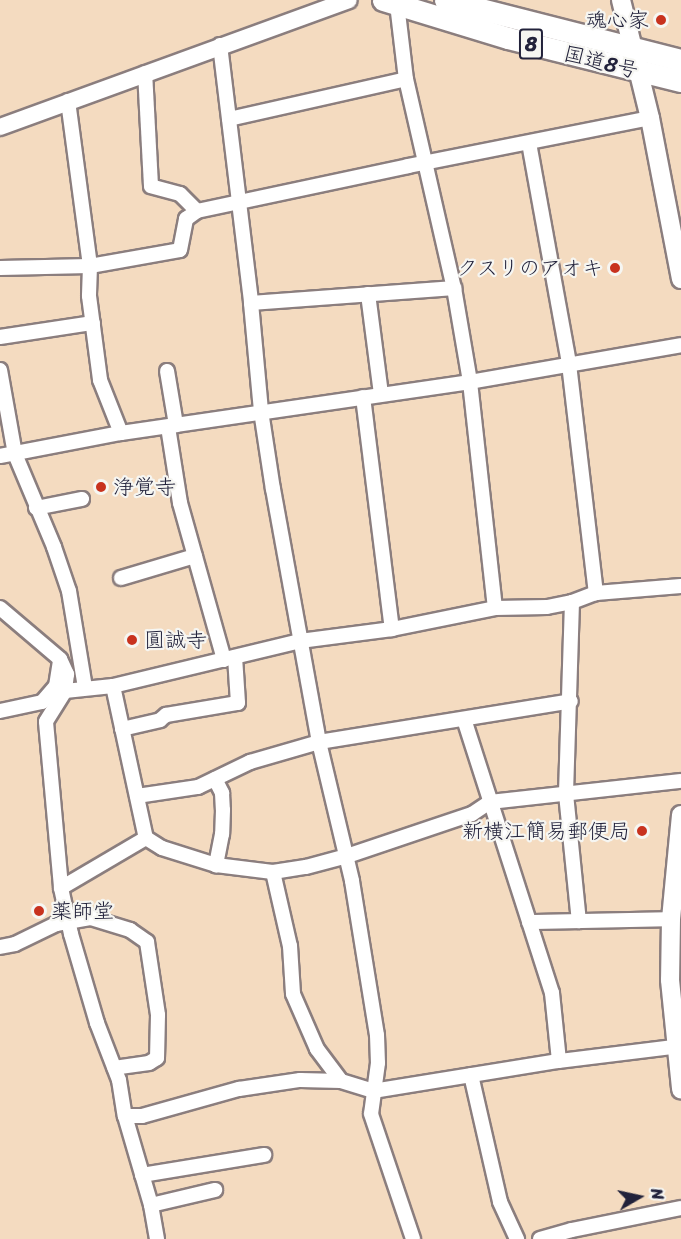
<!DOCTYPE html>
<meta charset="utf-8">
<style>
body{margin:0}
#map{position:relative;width:681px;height:1239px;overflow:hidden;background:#f4dbc0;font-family:Sriracha,"Klee One",sans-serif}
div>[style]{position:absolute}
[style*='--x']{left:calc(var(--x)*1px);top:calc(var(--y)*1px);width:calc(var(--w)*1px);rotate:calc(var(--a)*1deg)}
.roads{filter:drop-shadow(2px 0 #8b7e7e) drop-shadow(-2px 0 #8b7e7e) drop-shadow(0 2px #8b7e7e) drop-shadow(0 -2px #8b7e7e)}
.minor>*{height:14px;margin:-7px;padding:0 7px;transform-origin:7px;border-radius:7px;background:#fff}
.tertiary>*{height:16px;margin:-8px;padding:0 8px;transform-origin:8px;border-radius:8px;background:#fff}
.secondary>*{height:18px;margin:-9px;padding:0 9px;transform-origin:9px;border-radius:9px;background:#fff}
.trunk>*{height:21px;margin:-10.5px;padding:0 10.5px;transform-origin:10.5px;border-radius:10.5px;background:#fff}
.dots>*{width:16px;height:16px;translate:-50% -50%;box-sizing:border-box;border:3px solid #f6f6f2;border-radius:50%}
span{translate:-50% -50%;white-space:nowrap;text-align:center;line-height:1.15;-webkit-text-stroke:4.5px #f6f6f2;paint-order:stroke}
.shield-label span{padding:2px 4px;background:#f6f6f2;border:2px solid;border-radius:4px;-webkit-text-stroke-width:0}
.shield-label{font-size:20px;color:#22223b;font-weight:700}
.poi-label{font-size:21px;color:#22223b}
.right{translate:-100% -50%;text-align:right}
.left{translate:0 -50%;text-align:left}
.street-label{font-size:21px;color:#22223b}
.north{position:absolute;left:609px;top:1167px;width:60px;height:60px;-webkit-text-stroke:4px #f6f6f2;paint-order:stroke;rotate:81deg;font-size:16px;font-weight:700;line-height:24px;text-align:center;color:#22223b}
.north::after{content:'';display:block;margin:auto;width:21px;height:27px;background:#22223b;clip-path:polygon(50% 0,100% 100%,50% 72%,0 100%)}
</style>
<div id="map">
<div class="roads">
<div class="minor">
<i style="--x:397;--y:4;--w:76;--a:83.2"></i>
<i style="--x:406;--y:79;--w:214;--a:77.1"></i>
<i style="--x:454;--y:288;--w:95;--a:80.3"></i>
<i style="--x:470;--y:382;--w:227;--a:83.7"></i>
<i style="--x:220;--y:45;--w:260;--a:83.1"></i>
<i style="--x:251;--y:303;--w:108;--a:84.7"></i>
<i style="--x:261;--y:411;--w:79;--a:81.3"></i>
<i style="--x:273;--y:489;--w:257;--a:79.7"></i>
<i style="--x:319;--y:742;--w:143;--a:76.6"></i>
<i style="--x:352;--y:881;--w:156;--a:80.8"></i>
<i style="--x:377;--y:1035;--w:28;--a:88"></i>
<i style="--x:378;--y:1063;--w:51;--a:97.8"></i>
<i style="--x:371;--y:1114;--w:132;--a:71.4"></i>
<i style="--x:68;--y:101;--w:166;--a:82.4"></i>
<i style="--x:90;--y:266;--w:30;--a:92"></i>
<i style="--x:89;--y:296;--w:85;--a:82.5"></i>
<i style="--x:100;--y:380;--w:57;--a:68.4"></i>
<i style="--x:229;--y:119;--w:181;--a:-12.7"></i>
<i style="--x:529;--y:143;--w:225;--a:79.7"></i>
<i style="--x:569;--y:364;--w:231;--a:83.3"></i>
<i style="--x:197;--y:211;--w:216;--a:-12"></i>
<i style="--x:408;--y:166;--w:247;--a:-11.2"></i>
<i style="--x:0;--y:268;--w:90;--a:-1.3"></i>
<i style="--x:90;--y:266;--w:91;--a:-10.1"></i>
<i style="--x:180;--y:250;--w:32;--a:-79"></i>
<i style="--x:186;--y:219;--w:14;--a:-36"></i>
<i style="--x:197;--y:211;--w:24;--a:-135"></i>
<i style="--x:180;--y:194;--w:30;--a:-165"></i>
<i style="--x:151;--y:186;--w:113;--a:-93"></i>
<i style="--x:368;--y:294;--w:101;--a:82.6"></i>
<i style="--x:251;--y:303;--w:204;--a:-4.2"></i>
<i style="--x:0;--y:337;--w:94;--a:-8.6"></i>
<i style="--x:0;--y:370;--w:85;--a:79.9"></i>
<i style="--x:15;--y:454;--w:101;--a:67.2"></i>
<i style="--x:54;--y:547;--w:46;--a:71.2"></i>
<i style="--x:69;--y:591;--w:98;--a:80.6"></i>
<i style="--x:167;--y:371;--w:55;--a:80.5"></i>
<i style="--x:363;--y:397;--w:234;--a:82.9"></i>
<i style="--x:168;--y:427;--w:77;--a:81"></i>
<i style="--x:180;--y:503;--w:163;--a:74.3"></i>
<i style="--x:0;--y:456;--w:123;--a:-10.8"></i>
<i style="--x:121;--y:433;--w:353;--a:-8.3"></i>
<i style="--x:470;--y:382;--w:214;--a:-9.9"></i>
<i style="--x:36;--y:508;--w:47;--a:-11.1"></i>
<i style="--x:121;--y:578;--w:77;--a:-16.6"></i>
<i style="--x:572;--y:602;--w:192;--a:91.8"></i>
<i style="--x:566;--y:794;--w:128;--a:84.2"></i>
<i style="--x:0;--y:608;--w:79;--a:40.4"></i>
<i style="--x:60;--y:659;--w:17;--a:65"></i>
<i style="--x:67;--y:674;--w:17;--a:97"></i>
<i style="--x:65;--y:691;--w:36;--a:122"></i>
<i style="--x:46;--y:722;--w:167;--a:84.8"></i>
<i style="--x:61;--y:888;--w:47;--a:77.7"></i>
<i style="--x:71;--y:934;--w:93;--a:73.7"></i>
<i style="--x:97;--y:1023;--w:61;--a:68.9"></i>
<i style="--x:119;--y:1080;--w:36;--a:81"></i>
<i style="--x:125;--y:1116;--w:93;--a:73.7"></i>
<i style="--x:151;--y:1205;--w:35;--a:80"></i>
<i style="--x:113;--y:686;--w:156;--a:77.8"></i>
<i style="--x:146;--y:838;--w:19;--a:32"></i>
<i style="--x:162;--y:848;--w:57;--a:17.5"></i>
<i style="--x:216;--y:865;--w:57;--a:7"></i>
<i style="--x:273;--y:872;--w:76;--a:77.1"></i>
<i style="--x:290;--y:946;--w:48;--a:86.4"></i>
<i style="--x:293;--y:994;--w:60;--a:66.4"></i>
<i style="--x:317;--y:1049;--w:40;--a:53"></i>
<i style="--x:65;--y:691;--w:48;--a:-5.9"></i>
<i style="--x:113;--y:686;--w:192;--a:-13.5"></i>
<i style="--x:300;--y:641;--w:93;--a:-7.4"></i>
<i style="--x:392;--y:629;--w:105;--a:-11.5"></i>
<i style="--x:495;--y:608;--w:52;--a:-1.1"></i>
<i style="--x:547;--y:607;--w:25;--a:-11"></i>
<i style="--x:572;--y:602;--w:26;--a:-21"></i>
<i style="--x:596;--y:593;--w:85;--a:-4.7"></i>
<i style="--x:0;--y:711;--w:43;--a:-12.1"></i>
<i style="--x:42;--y:702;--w:21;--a:-49"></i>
<i style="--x:56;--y:686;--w:25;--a:-81"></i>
<i style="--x:464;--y:719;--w:288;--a:72.2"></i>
<i style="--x:552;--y:993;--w:68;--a:84.1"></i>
<i style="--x:122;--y:729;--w:39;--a:-13"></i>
<i style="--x:160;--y:720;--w:8;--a:-40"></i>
<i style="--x:166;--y:715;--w:73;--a:-9.5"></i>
<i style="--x:238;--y:703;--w:46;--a:-93.7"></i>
<i style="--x:215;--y:779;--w:16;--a:63"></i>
<i style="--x:222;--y:793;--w:17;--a:87"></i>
<i style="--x:223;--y:810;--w:24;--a:92"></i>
<i style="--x:222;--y:834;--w:32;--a:101"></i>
<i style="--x:137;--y:796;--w:62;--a:-8.4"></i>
<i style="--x:198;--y:787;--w:58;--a:-25.7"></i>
<i style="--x:250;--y:762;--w:72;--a:-16.2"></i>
<i style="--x:319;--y:742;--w:255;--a:-9.2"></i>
<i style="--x:273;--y:872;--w:33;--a:-9"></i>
<i style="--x:306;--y:867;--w:42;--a:-15"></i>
<i style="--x:347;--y:856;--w:132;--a:-18.6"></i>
<i style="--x:472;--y:814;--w:22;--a:-34"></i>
<i style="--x:490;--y:802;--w:192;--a:-6.3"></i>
<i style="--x:61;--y:888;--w:99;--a:-30.5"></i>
<i style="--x:529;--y:922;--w:142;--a:-1.2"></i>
<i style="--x:0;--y:947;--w:15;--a:-11"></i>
<i style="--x:15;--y:944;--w:46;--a:-26"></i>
<i style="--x:56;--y:924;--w:36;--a:-10"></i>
<i style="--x:91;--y:918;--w:41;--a:17.1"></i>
<i style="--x:130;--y:930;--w:21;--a:35"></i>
<i style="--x:147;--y:942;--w:74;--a:81.4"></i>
<i style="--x:158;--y:1015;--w:43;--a:91.3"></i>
<i style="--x:157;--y:1058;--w:9;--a:148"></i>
<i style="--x:149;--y:1063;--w:35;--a:172"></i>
<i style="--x:471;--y:1075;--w:130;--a:77.1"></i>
<i style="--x:500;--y:1202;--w:41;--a:65.3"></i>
<i style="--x:125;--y:1116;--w:17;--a:0"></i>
<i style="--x:142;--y:1116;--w:101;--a:-15.6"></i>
<i style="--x:239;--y:1089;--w:62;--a:-8.4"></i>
<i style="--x:300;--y:1080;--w:41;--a:1.4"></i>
<i style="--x:341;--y:1081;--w:34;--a:17"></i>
<i style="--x:373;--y:1091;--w:188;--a:-9.2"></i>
<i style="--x:559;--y:1061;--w:123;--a:-7"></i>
<i style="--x:142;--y:1175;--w:124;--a:-9.3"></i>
<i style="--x:151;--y:1205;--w:66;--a:-13.2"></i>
<i style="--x:540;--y:1239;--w:33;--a:-16"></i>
<i style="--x:572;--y:1230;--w:111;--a:-11.4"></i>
</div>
<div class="tertiary">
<i style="--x:0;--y:127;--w:371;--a:-20"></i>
</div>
<div class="secondary">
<i style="--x:621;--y:0;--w:122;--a:76.2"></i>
<i style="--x:650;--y:118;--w:164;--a:79.1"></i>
<i style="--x:681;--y:815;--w:104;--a:95.5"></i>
<i style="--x:671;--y:919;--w:61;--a:90.9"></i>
<i style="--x:670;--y:980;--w:110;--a:84.2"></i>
</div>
<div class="trunk">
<i style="--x:383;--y:0;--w:131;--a:16.9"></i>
<i style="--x:508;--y:38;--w:178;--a:14"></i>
<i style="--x:445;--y:0;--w:244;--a:14.3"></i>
</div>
</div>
<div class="dots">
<i style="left:661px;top:20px;background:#c8321e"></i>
<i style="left:615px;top:268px;background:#c8321e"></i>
<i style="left:101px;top:487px;background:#c8321e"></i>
<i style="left:132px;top:640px;background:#c8321e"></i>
<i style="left:642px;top:831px;background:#c8321e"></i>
<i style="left:39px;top:911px;background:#c8321e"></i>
</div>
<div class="shield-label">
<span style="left:531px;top:44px">8</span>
</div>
<div class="poi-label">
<span class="right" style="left:649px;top:20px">魂心家</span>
<span class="right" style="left:603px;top:268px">クスリのアオキ</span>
<span class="left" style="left:113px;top:487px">浄覚寺</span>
<span class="left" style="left:144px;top:640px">圓誠寺</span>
<span class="right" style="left:630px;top:831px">新横江簡易郵便局</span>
<span class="left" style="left:51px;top:911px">薬師堂</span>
</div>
<div class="street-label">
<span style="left:601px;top:62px;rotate:14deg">国道8号</span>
</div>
<div class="north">N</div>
</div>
